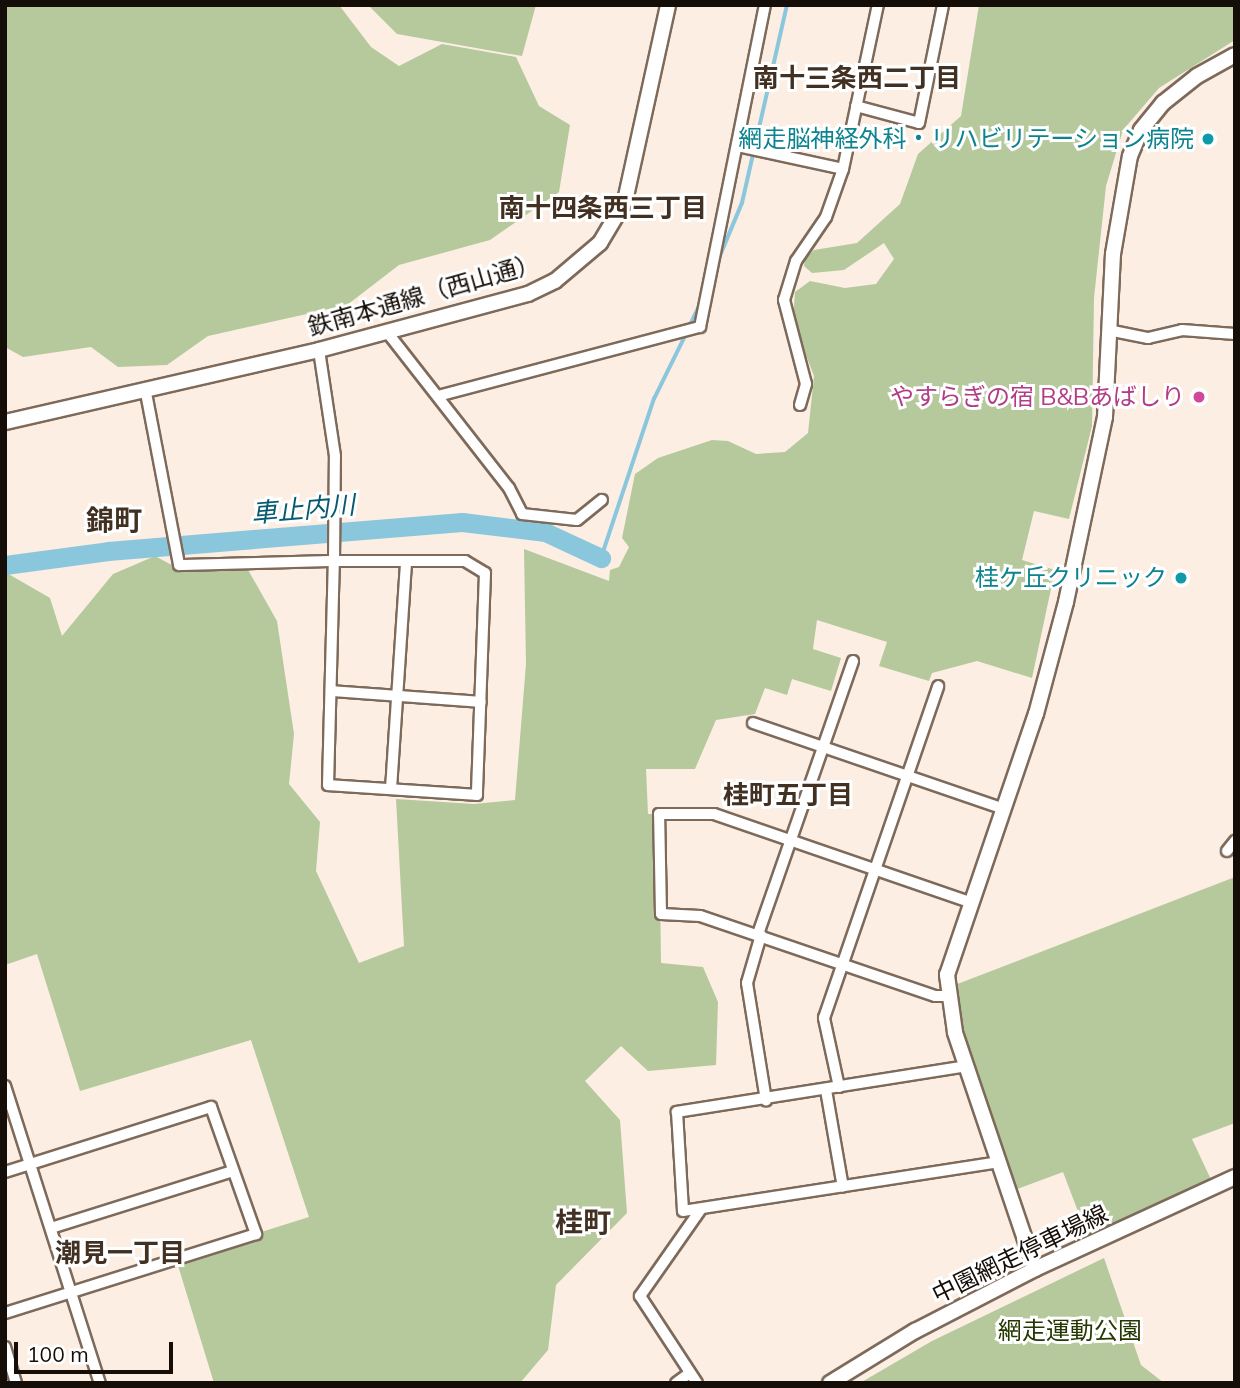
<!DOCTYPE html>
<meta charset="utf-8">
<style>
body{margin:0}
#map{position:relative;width:1240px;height:1388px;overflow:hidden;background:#fceee3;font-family:Mulish,"Noto Sans JP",sans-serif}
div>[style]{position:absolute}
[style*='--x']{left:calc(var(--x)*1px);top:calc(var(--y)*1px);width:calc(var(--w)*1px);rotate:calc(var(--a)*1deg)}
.green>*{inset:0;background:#b5c99c}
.stream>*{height:3.5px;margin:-1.75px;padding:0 1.75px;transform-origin:1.75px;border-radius:1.75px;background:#8bc7dc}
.river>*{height:19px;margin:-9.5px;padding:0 9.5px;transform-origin:9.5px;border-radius:9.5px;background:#8bc7dc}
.roads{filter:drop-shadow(2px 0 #7e6a5a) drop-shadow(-2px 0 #7e6a5a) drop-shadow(0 2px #7e6a5a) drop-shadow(0 -2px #7e6a5a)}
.street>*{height:10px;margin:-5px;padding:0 5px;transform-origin:5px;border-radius:5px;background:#fff}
.secondary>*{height:14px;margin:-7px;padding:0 7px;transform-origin:7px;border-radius:7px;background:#fff}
.dots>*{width:19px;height:19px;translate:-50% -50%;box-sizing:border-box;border:4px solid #fff;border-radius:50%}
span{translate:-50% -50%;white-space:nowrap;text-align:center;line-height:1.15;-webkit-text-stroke:6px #fff;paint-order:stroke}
.culture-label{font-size:24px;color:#0d838f}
.right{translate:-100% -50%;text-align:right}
.street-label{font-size:24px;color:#150d07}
.hotel-label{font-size:24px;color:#b23c85}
.park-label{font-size:24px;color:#263802}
.neighbourhood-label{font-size:26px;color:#423123;font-weight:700}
.water-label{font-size:26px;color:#065a70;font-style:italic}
.quarter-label{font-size:28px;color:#423123;font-weight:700}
.frame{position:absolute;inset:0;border:7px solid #150d07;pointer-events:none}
.scale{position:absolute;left:14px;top:1342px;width:159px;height:32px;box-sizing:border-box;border:4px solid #150d07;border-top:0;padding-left:9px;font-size:21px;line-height:24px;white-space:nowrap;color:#150d07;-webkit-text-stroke:5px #fff;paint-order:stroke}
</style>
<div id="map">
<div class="green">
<i style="clip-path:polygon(5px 5px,339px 5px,371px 47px,399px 66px,442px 44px,516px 57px,539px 106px,570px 125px,559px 192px,490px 240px,399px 265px,347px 305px,208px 336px,167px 365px,118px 367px,91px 347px,23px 357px,5px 347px)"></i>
<i style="clip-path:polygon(368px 5px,536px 5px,522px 56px,397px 34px)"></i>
<i style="clip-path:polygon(979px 5px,1235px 5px,1235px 40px,1159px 88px,1123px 130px,1106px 186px,1094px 298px,1092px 426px,1069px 519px,1034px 511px,1022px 560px,1055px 570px,1032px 678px,977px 661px,932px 673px,929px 681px,879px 666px,887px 642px,817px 620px,813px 649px,841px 658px,831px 691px,792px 679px,787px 695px,765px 688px,755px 714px,716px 720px,695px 769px,646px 769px,648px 814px,659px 814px,661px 963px,703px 967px,718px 1002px,716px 1065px,648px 1071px,621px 1046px,585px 1081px,620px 1120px,627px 1213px,556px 1285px,548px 1350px,520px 1383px,214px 1383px,176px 1259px,309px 1217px,251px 1040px,80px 1091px,37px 954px,5px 965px,5px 572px,50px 598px,62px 636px,113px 574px,155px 556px,181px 570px,247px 568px,277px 621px,294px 734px,289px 784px,320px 822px,316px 871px,359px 963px,404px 946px,396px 799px,474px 804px,515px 800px,526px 664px,524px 549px,609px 581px,610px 570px,619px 567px,629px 547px,622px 538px,635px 474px,658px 458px,712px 440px,728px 441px,756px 454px,785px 452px,808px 433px,814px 376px,793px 321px,795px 292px,810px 281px,845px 288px,876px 284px,894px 259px,884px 243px,844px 270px,812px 273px,804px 266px,805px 259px,814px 250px,857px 243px,900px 204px,918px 154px,961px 116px)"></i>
<i style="clip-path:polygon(1235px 877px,1235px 1123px,1192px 1139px,1214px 1186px,1090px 1243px,1063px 1172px,1009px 1192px,947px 988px)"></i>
<i style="clip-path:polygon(1104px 1258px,1141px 1365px,1164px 1383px,860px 1383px,932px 1341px)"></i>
</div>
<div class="stream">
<i style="--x:717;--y:263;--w:65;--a:-67.4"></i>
<i style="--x:742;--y:203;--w:203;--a:-77.2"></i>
<i style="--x:689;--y:327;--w:28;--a:-64"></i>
<i style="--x:601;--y:558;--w:168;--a:-71.6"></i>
<i style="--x:654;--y:399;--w:72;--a:-63.8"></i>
</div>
<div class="river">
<i style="--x:5;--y:565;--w:104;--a:-7.7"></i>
<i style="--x:108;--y:551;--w:355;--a:-4.7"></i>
<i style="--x:462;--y:522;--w:84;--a:6.9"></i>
<i style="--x:545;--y:532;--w:62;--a:24.9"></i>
</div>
<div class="roads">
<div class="street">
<i style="--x:856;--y:106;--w:65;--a:15.1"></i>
<i style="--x:919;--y:123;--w:120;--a:-78.5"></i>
<i style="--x:737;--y:146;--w:108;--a:12.2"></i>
<i style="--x:1108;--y:330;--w:41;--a:11.3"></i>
<i style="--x:1148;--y:338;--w:35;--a:-13"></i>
<i style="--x:1182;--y:330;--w:53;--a:4.3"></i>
<i style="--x:387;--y:332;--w:198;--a:52"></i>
<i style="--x:509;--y:488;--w:29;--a:63"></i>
<i style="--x:522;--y:514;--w:55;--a:6.2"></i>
<i style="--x:577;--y:520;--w:32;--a:-39"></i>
<i style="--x:146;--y:393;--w:175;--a:79.1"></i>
<i style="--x:179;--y:565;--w:155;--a:-1.5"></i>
<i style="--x:334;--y:561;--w:105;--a:-89.5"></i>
<i style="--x:335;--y:456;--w:107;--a:-98.6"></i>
<i style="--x:438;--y:396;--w:271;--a:-14.8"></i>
<i style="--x:700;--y:327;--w:328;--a:-78.6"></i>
<i style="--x:800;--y:405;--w:22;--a:-74"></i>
<i style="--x:806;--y:384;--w:87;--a:-104.7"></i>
<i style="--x:784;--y:300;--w:41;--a:-72.9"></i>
<i style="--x:796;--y:261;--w:53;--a:-55.7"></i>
<i style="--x:826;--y:217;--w:51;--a:-70.5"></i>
<i style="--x:843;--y:169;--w:168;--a:-78"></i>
<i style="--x:334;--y:561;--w:131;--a:0"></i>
<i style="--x:465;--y:561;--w:23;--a:31"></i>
<i style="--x:485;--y:573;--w:222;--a:92.1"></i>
<i style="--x:477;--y:795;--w:149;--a:-176.2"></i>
<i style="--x:328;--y:785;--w:224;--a:-88.5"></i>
<i style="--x:331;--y:691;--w:150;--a:4.2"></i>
<i style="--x:753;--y:723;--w:265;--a:18.9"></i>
<i style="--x:391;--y:789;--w:228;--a:-86.2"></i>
<i style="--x:1227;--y:851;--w:13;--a:-51"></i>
<i style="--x:758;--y:934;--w:289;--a:-70.8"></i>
<i style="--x:761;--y:935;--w:50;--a:106.3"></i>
<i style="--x:747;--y:983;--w:119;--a:80.8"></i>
<i style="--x:948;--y:996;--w:13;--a:180"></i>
<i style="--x:935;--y:996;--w:248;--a:-161.2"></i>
<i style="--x:700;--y:916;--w:39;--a:-177"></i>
<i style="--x:661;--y:914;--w:100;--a:-91.1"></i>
<i style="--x:659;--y:814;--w:55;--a:0"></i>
<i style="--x:714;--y:814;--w:271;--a:19"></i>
<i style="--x:967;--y:1066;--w:294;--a:171"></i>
<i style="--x:677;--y:1112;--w:99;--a:86.5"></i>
<i style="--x:683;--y:1211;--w:320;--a:-8.8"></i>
<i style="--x:5;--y:1086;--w:312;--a:72.3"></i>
<i style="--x:839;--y:1087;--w:71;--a:-102.3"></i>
<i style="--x:824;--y:1018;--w:351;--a:-71"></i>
<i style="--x:826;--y:1090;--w:98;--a:80.1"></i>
<i style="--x:5;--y:1172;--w:216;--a:-17.5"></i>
<i style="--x:211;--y:1107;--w:135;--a:70.5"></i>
<i style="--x:256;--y:1234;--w:263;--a:162.5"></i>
<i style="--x:51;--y:1228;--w:191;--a:-17.4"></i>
<i style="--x:5;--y:1347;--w:38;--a:73"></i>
<i style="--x:676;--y:1383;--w:17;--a:-36"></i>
<i style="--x:697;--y:1383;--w:104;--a:-123.2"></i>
<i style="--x:640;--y:1296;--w:106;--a:-55"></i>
</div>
<div class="secondary">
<i style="--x:5;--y:422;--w:322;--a:-12.9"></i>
<i style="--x:319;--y:350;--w:216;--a:-15"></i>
<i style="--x:528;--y:294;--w:30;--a:-26"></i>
<i style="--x:555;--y:281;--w:59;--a:-40.2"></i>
<i style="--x:600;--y:243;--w:49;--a:-59.2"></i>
<i style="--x:625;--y:201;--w:201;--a:-77.6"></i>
<i style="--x:1035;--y:1269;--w:250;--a:-108.7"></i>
<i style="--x:955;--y:1032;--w:58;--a:-98"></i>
<i style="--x:947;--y:975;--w:276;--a:-71.2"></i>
<i style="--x:1036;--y:714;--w:116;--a:-75"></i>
<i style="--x:1066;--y:602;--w:189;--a:-78.1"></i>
<i style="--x:1105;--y:417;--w:163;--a:-87.2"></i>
<i style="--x:1113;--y:254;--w:99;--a:-80.2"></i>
<i style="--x:1130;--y:156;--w:28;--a:-67"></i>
<i style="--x:1141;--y:130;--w:35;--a:-51"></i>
<i style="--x:1163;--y:103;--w:43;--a:-38.5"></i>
<i style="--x:1197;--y:76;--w:43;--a:-28.9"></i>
<i style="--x:830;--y:1383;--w:100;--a:-31.5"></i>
<i style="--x:915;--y:1331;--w:135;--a:-27.3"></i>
<i style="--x:1035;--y:1269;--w:220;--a:-24.7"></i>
</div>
</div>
<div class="dots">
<i style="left:1208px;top:139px;background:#0f9aa8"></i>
<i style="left:1199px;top:397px;background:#d1479c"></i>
<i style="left:1181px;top:578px;background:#0f9aa8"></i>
</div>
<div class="culture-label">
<span class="right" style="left:1194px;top:139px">網走脳神経外科・リハビリテーション病院</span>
<span class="right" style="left:1167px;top:578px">桂ケ丘クリニック</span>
</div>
<div class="street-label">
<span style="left:424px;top:295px;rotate:-16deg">鉄南本通線（西山通）</span>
<span style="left:1020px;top:1254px;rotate:-26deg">中園網走停車場線</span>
</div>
<div class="hotel-label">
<span class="right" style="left:1185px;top:397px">やすらぎの宿 B&amp;Bあばしり</span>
</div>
<div class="park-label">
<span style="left:1070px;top:1331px">網走運動公園</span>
</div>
<div class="neighbourhood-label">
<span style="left:857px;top:78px">南十三条西二丁目</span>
<span style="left:603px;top:208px">南十四条西三丁目</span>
<span style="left:788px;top:795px">桂町五丁目</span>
<span style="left:120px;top:1253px">潮見一丁目</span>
</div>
<div class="water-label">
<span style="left:303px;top:509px;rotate:-5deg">車止内川</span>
</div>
<div class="quarter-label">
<span style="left:114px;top:520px">錦町</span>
<span style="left:583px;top:1222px">桂町</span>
</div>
<div class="frame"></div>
<div class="scale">100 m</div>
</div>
